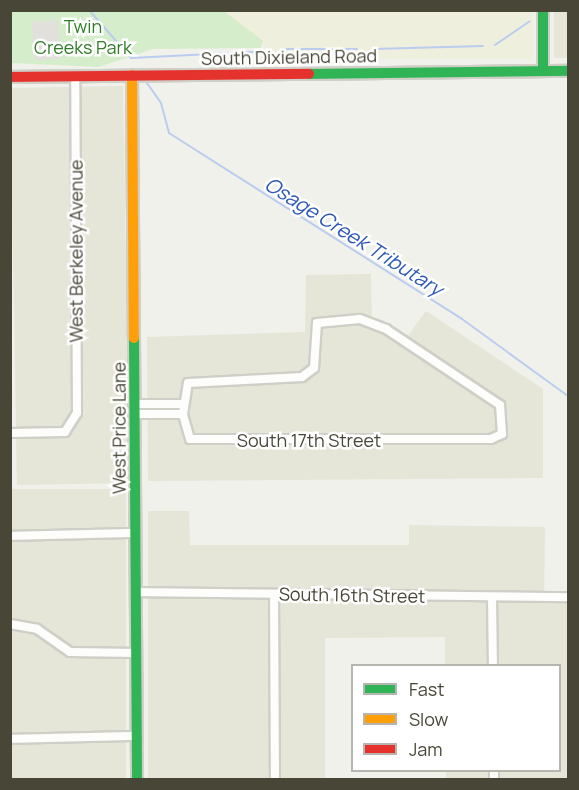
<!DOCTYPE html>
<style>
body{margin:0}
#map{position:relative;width:579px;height:790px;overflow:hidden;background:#f1f1eb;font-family:Manrope,sans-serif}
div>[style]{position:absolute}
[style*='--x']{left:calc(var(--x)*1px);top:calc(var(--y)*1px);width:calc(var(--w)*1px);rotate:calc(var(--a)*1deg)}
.residential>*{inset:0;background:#e5e5d8;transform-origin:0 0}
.education>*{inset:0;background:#efefdd}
.green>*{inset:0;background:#d6edcb}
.parking>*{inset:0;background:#e1e0da;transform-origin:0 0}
.stream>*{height:2px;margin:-1px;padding:0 1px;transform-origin:1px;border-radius:1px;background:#bacdf0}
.roads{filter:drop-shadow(2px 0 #cfcfc8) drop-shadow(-2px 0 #cfcfc8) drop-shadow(0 2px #cfcfc8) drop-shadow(0 -2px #cfcfc8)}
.street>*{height:8px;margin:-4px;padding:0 4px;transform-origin:4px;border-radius:4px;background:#fdfdfc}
.fast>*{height:10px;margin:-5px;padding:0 5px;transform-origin:5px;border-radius:5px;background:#30b455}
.slow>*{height:10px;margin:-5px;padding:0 5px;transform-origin:5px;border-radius:5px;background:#ff9f0a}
.jam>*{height:10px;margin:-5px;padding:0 5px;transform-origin:5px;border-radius:5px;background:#e5322d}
span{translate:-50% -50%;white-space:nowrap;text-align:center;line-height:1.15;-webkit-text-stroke:5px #fff;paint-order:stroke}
.park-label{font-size:18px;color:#317c28}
.street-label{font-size:18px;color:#484636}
.water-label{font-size:20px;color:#2c58b7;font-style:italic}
.frame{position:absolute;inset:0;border:12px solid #484636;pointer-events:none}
.legend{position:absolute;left:351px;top:664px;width:210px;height:108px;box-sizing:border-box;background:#fff;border:2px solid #b6b5af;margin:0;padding:8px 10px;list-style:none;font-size:18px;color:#484636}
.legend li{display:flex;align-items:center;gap:12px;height:30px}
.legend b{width:30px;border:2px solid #b6b5af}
</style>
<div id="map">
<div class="residential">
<i style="left:554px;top:11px;width:14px;height:47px"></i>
<i style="left:123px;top:86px;width:397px;height:113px;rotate:89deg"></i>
<i style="clip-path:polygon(371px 274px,372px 325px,401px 345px,426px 311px,543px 389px,543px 478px,148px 481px,147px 337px,305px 332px,306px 275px)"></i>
<i style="left:126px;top:489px;width:290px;height:116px;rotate:90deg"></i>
<i style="clip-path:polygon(148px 511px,189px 511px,190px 545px,409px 545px,409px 525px,545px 527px,544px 602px,568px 602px,568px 779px,446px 779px,446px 771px,560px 770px,560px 666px,445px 665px,445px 637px,325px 638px,325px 779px,148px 779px)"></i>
</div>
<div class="education">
<i style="clip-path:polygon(224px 11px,533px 11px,533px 59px,280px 59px)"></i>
</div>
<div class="green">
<i style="clip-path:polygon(10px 11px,224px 11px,263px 41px,261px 48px,153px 49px,99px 67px,11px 63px)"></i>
</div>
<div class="parking">
<i style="left:58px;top:20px;width:39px;height:26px;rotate:87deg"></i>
</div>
<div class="stream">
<i style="--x:89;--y:10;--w:64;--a:48.8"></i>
<i style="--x:131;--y:58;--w:138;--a:-2.9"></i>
<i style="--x:495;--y:45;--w:42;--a:-34.4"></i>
<i style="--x:285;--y:49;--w:72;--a:0"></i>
<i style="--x:374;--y:49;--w:109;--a:-1.6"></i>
<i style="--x:147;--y:83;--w:24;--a:55"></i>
<i style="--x:161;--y:103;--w:31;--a:75"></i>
<i style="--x:169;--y:133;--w:347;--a:32.4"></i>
<i style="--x:462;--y:319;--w:131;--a:36"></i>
</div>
<div class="roads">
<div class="street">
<i style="--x:360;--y:319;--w:28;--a:21"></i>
<i style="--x:386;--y:329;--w:137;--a:33.7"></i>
<i style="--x:500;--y:405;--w:29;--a:86"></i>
<i style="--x:502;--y:434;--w:12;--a:156"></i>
<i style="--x:491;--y:439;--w:301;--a:180"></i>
<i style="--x:190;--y:439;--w:26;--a:-106"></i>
<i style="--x:183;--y:414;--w:31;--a:-81"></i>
<i style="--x:188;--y:383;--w:114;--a:-3"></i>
<i style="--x:302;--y:377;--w:15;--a:-37"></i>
<i style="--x:314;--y:368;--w:45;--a:-86.2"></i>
<i style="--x:317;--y:323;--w:43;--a:-5.3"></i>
<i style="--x:135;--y:404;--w:48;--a:0"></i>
<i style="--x:135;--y:414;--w:48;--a:0"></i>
<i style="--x:10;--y:433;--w:55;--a:-1"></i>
<i style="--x:65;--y:432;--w:22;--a:-58"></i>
<i style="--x:77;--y:413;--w:337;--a:-90.3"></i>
<i style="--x:10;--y:536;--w:126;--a:-1.4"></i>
<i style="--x:136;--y:592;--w:432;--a:0.7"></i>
<i style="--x:274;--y:594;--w:186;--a:89.7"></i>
<i style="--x:492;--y:597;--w:69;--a:89.2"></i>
<i style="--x:10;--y:624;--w:27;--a:10"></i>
<i style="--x:37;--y:629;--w:40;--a:34.9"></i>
<i style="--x:70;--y:652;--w:67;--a:0.9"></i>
<i style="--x:10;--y:739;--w:127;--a:-1.4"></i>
<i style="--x:494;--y:770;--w:10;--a:90"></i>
</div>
<div class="fast">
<i style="--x:543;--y:10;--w:61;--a:90"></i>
<i style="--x:309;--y:74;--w:259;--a:-0.7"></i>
<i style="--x:134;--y:338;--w:442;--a:89.6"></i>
</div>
<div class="slow">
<i style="--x:132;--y:75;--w:263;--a:89.6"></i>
</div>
<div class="jam">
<i style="--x:10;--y:77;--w:299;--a:-0.6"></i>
</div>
</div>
<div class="park-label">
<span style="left:83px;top:37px">Twin<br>Creeks Park</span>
</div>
<div class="street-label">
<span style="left:289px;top:57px;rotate:-1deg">South Dixieland Road</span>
<span style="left:76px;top:251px;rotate:-90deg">West Berkeley Avenue</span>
<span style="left:119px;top:428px;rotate:-90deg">West Price Lane</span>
<span style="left:309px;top:440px">South 17th Street</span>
<span style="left:352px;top:595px;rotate:1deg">South 16th Street</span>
</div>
<div class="water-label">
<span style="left:354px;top:236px;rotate:32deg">Osage Creek Tributary</span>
</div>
<div class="frame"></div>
<ul class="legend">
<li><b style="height:8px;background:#30b455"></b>Fast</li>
<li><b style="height:8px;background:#ff9f0a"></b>Slow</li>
<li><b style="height:8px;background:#e5322d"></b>Jam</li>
</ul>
</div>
